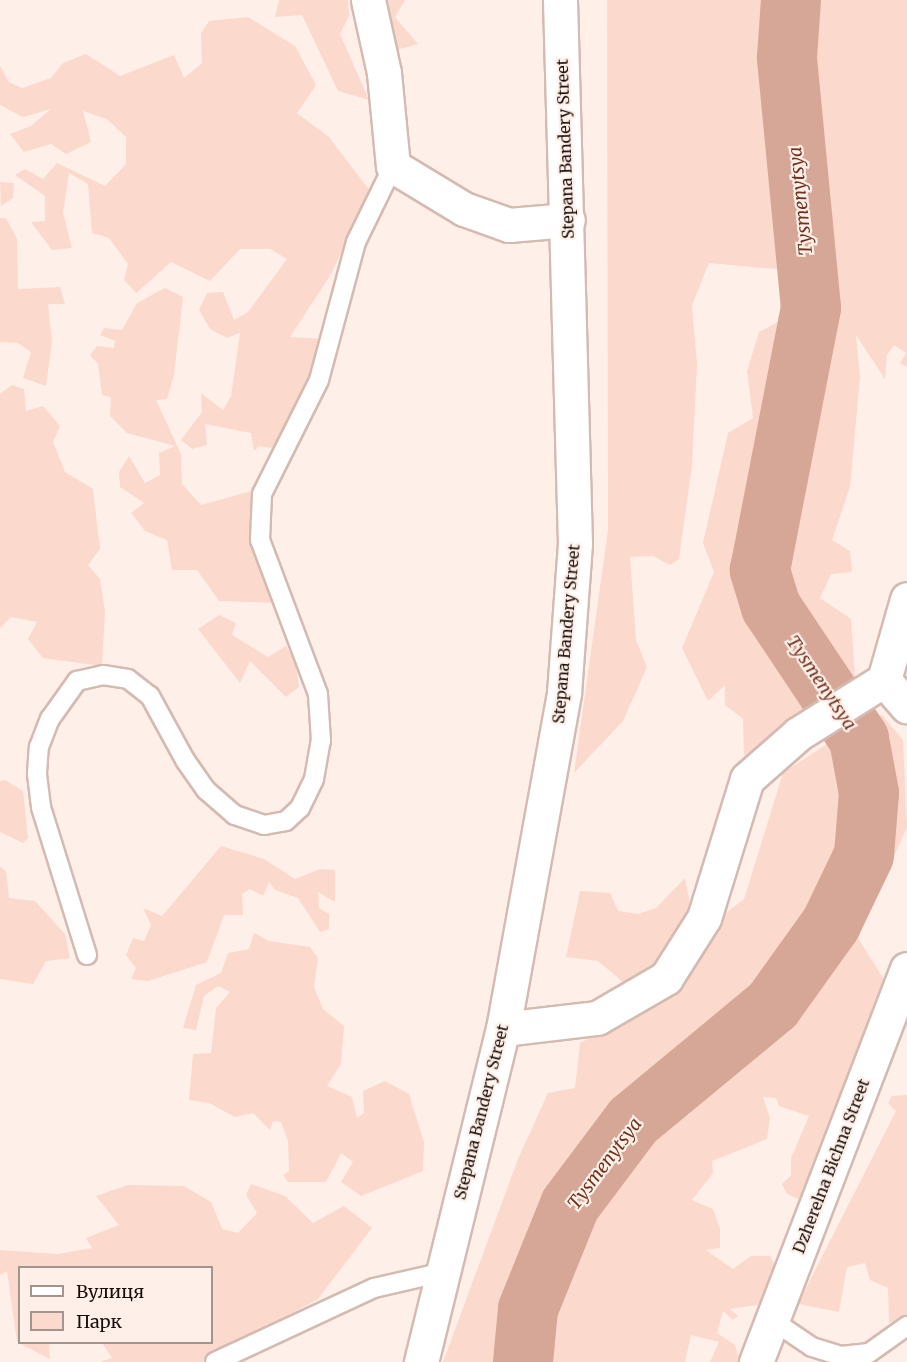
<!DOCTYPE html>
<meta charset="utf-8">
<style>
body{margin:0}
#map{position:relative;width:907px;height:1362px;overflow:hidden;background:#ffefe9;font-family:Merriweather,serif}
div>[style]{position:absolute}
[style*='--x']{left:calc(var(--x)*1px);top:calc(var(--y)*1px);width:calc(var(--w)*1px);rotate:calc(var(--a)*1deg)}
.green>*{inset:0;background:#fbd9cd}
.river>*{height:60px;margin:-30px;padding:0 30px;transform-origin:30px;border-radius:30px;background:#d6a796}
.roads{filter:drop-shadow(2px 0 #d4bbb2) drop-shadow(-2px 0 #d4bbb2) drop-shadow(0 2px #d4bbb2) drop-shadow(0 -2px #d4bbb2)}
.service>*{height:18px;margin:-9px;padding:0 9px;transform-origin:9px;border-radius:9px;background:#fff}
.minor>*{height:33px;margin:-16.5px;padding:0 16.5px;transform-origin:16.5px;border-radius:16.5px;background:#fff}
.secondary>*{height:33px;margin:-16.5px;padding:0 16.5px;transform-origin:16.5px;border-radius:16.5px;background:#fff}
span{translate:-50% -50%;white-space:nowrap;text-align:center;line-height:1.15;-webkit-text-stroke:4.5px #ffefe9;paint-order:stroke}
.street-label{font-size:16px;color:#160e0b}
.water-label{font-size:18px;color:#6e331d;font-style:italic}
.legend{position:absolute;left:18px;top:1266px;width:195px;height:78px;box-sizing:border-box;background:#ffefe9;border:2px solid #a29590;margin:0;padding:8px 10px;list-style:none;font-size:18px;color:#160e0b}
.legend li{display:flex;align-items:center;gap:12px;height:30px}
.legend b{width:30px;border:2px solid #a29590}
</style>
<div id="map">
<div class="green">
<i style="clip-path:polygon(279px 0,348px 0,349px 16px,340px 34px,369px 100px,338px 91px,302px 15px,275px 17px)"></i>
<i style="clip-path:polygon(378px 0,405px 0,395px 17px,418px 44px,389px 52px)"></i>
<i style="clip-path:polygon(607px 0,907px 0,907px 367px,900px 363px,906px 353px,894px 345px,887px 355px,885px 379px,856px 335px,860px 377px,850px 487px,832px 540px,850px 551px,852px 572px,831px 574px,820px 598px,851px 619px,855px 677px,744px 756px,743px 719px,725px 705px,725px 685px,708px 701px,682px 648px,714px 572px,703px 543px,728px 433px,753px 418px,747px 371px,759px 332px,798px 311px,798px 271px,709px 263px,692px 305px,697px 364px,692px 465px,679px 559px,670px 565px,653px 556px,630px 557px,636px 640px,647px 667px,623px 721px,574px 773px,608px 530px)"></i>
<i style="clip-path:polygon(248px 17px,295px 46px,316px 85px,297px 113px,329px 137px,370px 191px,331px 274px,290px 337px,323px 339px,314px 379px,279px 449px,259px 446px,254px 451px,251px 433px,205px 424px,207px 445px,192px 449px,181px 440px,202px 412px,201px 393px,223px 410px,231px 396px,240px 333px,227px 338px,210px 329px,199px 310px,207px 293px,223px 292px,234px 320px,248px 312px,287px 259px,270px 249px,240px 249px,210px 281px,171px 262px,136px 293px,124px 280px,128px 264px,109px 238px,92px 233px,88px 184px,69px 173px,63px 213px,72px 248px,52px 250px,31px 222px,45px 221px,45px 196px,15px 175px,25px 169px,43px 179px,57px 163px,105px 186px,126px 164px,126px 137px,107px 119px,83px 111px,91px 142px,66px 154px,51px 144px,24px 152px,10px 134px,31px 126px,51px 109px,23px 117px,0 105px,0 66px,9px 82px,22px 88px,51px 78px,63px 63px,86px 54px,120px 76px,174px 55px,184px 78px,202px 63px,201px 33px,209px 21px)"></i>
<i style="clip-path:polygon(0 182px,14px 183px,13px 198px,1px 206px)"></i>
<i style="clip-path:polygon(0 218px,6px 218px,17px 239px,18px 289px,60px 287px,65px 304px,48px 304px,52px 342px,46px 386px,23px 378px,31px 352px,18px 343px,0 342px)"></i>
<i style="clip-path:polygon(165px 288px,183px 297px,174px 375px,167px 399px,156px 400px,181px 454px,182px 484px,201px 505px,255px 490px,249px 534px,276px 603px,219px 601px,197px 570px,172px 570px,167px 540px,145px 531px,131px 513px,144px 503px,120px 487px,119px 472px,129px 456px,145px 483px,160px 475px,159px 453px,175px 446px,127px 433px,110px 416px,111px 397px,102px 395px,98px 364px,90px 355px,97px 346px,114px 348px,115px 341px,100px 335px,104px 328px,122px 330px,137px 303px)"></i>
<i style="clip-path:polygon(12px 385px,24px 389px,26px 411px,43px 406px,60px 426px,53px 442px,65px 472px,93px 489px,100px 549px,88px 565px,100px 579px,105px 612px,102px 666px,43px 658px,28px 639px,37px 622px,11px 617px,0 628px,0 394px)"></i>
<i style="clip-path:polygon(219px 615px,236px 623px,232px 635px,268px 657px,286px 646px,295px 660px,299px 687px,286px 697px,250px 661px,240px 683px,198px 629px)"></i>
<i style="clip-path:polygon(882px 715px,903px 740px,907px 827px,858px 938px,888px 986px,804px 1194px,798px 1199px,787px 1194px,782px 1184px,791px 1175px,791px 1158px,809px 1116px,779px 1106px,776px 1098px,763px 1097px,770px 1118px,767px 1139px,712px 1161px,713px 1173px,692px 1200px,713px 1209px,720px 1229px,720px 1248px,706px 1250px,733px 1269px,751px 1256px,770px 1256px,775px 1266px,770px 1293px,757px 1305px,730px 1309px,738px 1316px,733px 1320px,723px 1311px,717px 1333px,735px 1345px,740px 1362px,710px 1362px,719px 1342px,691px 1335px,685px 1362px,443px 1362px,518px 1159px,548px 1093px,575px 1088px,580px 1043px,636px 1014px,624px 983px,598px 961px,566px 957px,580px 891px,610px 893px,618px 911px,638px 914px,656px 908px,685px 878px,691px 909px,712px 924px,744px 899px,783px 773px,866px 718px)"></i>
<i style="clip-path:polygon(5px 780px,23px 791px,28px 838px,23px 843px,0 832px,0 781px)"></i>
<i style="clip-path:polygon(221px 846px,264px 859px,295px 879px,320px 869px,335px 870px,335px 902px,318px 892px,319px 908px,329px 914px,329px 929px,320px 932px,298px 898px,275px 890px,269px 882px,263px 896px,250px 889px,242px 894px,243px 915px,224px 915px,207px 962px,148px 981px,131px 979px,136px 968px,126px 955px,133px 938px,144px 941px,151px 925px,143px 908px,162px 916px)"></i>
<i style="clip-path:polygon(0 867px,6px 871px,9px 898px,35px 901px,65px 934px,70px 958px,46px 961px,33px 984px,0 979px)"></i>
<i style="clip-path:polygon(254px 933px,269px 941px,310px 947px,318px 958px,314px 987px,323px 1009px,344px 1026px,341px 1064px,327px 1086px,352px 1097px,357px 1118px,364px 1113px,363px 1091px,385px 1081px,409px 1094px,424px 1142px,423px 1171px,361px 1196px,341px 1182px,353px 1162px,341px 1153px,326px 1182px,288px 1182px,283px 1175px,289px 1171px,288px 1141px,281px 1122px,273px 1121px,270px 1130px,253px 1113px,235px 1117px,209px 1103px,189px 1100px,193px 1054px,211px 1053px,216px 1008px,230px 992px,218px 986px,204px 996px,196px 1030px,183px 1028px,196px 985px,221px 973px,228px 953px,249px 949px)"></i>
<i style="clip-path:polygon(907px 1095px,907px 1317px,889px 1323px,888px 1288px,870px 1280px,865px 1263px,847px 1267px,839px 1312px,798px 1304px,896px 1111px,888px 1103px,892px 1096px)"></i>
<i style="clip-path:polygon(251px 1184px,285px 1196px,313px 1223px,344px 1206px,372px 1228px,318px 1299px,202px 1362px,100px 1362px,112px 1358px,102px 1343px,212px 1342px,212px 1268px,20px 1268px,20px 1342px,49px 1343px,50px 1359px,17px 1342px,7px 1271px,0 1275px,0 1250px,58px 1254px,92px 1248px,86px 1238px,119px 1225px,96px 1196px,128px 1185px,184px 1186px,211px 1202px,222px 1229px,238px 1233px,257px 1213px,246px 1195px)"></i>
</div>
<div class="river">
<i style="--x:523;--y:1362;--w:53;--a:-84.6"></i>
<i style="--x:528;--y:1309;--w:112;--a:-68"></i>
<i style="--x:570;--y:1205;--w:105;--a:-53.1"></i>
<i style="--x:633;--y:1121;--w:182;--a:-39.6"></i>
<i style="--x:773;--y:1005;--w:100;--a:-54.4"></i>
<i style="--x:831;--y:924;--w:76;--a:-64.4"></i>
<i style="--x:864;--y:855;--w:62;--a:-85.4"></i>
<i style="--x:869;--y:793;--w:55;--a:-100.5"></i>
<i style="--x:859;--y:739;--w:159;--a:-123.7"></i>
<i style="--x:771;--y:607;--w:39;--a:-107"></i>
<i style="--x:760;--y:570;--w:267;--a:-79"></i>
<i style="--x:811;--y:308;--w:252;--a:-95.5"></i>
<i style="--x:787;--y:57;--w:57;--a:-86"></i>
</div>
<div class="roads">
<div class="service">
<i style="--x:87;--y:955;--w:155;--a:-107.3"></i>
<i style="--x:41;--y:807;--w:34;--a:-97"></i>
<i style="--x:37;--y:773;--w:26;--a:-86"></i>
<i style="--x:39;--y:747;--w:30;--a:-69"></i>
<i style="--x:50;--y:719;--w:47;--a:-54.6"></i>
<i style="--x:77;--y:681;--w:27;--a:-13"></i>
<i style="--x:103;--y:675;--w:25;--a:9"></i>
<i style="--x:128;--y:679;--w:28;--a:38"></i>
<i style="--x:150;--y:696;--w:73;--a:61.3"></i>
<i style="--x:185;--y:760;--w:37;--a:55"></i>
<i style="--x:206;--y:790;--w:38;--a:41"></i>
<i style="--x:235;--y:815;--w:31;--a:19"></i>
<i style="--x:264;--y:825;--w:22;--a:-10"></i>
<i style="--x:286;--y:821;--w:19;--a:-43"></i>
<i style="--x:300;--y:808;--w:32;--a:-64"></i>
<i style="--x:314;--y:779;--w:39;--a:-80"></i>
<i style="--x:321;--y:741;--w:47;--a:-93.7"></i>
<i style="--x:318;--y:694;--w:165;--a:-110.6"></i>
<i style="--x:260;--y:540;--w:46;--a:-87.5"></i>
<i style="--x:262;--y:494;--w:127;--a:-63.4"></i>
<i style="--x:319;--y:380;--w:143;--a:-75"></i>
<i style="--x:356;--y:242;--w:85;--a:-64"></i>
<i style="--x:772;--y:1320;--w:48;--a:34"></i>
<i style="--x:812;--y:1347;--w:30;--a:17"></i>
<i style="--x:841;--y:1356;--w:28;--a:-6"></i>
<i style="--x:869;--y:1353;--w:47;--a:-35.4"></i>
<i style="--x:215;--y:1362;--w:175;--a:-25"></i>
<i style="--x:374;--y:1288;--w:67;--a:-13"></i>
</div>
<div class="minor">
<i style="--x:368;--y:0;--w:75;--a:77.6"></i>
<i style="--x:384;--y:73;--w:93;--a:84.5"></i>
<i style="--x:393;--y:166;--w:83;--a:31.2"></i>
<i style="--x:464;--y:209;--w:48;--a:19.6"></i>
<i style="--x:509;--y:225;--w:59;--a:-4.8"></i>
<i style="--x:884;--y:680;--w:84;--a:-74.1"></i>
<i style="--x:884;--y:680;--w:35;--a:49"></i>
<i style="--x:503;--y:1029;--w:95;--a:-6.7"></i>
<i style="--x:597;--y:1018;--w:80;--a:-30.1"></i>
<i style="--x:666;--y:978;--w:71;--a:-57.7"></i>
<i style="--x:704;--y:918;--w:145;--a:-72.8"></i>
<i style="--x:747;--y:779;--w:68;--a:-41.4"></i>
<i style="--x:798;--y:734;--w:102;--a:-32.1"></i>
<i style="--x:756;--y:1362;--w:421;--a:-69"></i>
</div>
<div class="secondary">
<i style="--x:421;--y:1362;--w:343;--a:-76.2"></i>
<i style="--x:503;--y:1029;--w:341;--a:-79.7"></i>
<i style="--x:564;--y:693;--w:149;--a:-85.8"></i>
<i style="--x:575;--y:544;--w:544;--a:-91.58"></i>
</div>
</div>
<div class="street-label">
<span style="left:565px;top:149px;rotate:-92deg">Stepana Bandery Street</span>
<span style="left:566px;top:634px;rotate:-85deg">Stepana Bandery Street</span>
<span style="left:481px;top:1112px;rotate:-76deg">Stepana Bandery Street</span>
<span style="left:831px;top:1166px;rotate:-69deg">Dzherelna Bichna Street</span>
</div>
<div class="water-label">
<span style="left:801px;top:201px;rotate:-96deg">Tysmenytsya</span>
<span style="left:821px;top:683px;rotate:56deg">Tysmenytsya</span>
<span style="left:605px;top:1164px;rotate:-53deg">Tysmenytsya</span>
</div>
<ul class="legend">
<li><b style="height:8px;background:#fff"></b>Вулиця</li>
<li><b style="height:16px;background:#fbd9cd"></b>Парк</li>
</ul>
</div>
